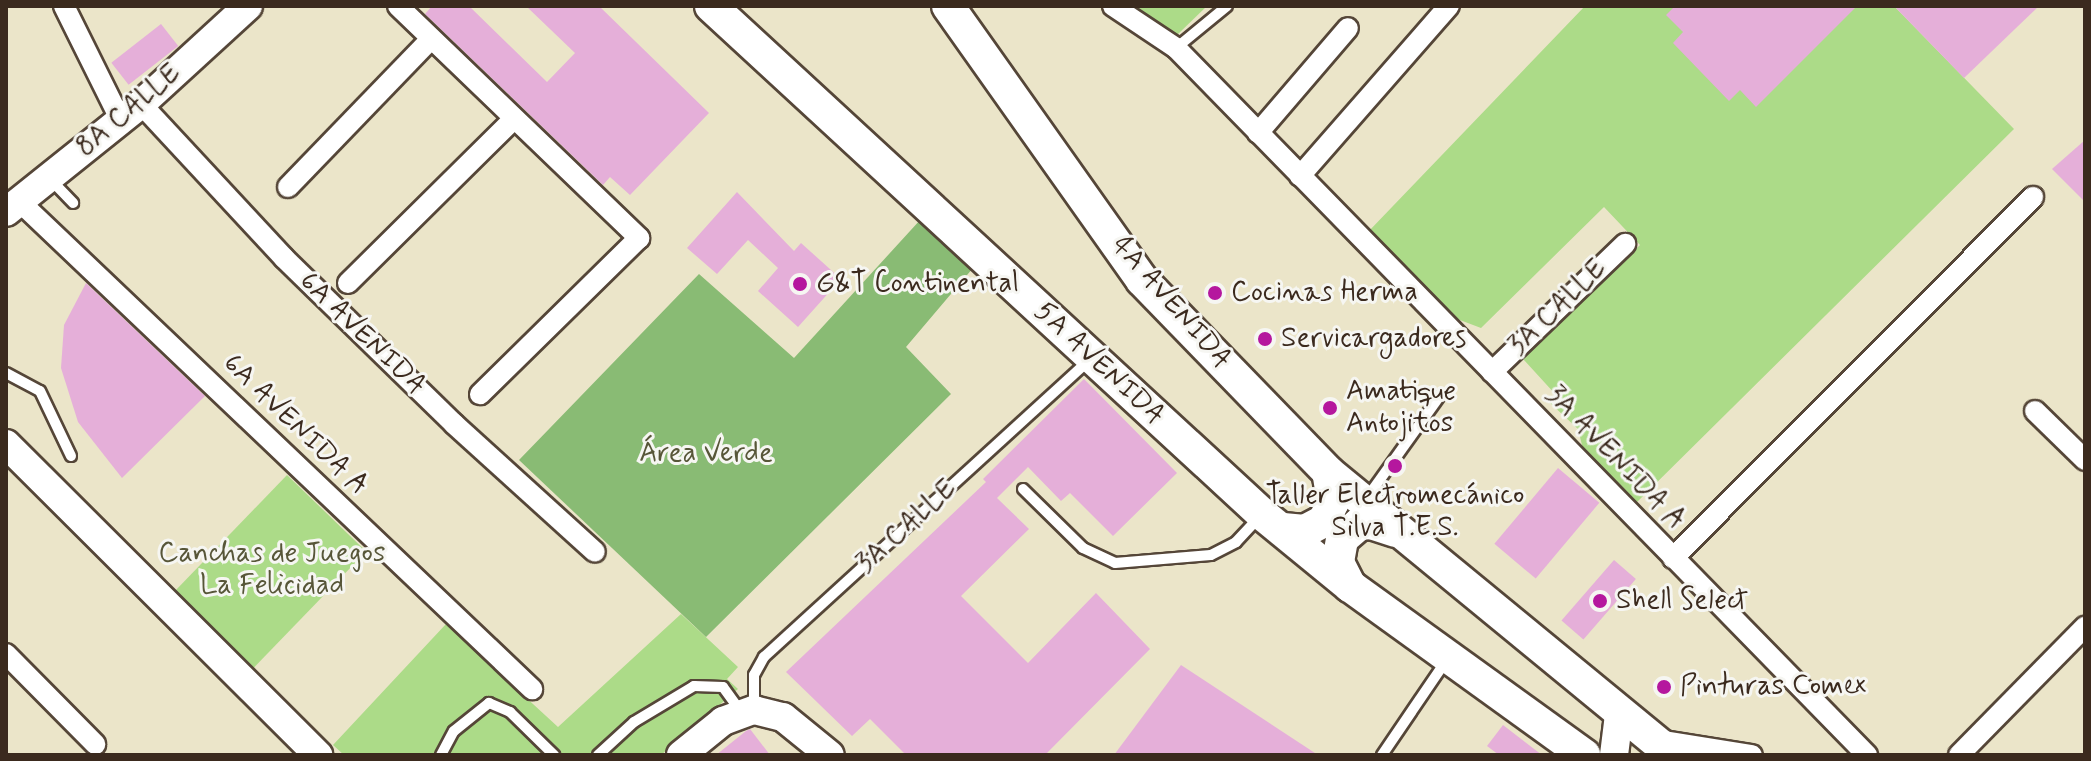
<!DOCTYPE html>
<meta charset="utf-8">
<style>
body{margin:0}
#map{position:relative;width:2091px;height:761px;overflow:hidden;background:#ebe5c9;font-family:Mynerve,sans-serif}
div>[style]{position:absolute}
[style*='--x']{left:calc(var(--x)*1px);top:calc(var(--y)*1px);width:calc(var(--w)*1px);rotate:calc(var(--a)*1deg)}
.green>*{inset:0;background:#acdb88;transform-origin:0 0}
.forest>*{inset:0;background:#89bb74}
.building>*{inset:0;background:#e5afd9;transform-origin:0 0}
.roads{filter:drop-shadow(2px 0 #554638) drop-shadow(-2px 0 #554638) drop-shadow(0 2px #554638) drop-shadow(0 -2px #554638)}
.lane>*{height:10px;margin:-5px;padding:0 5px;transform-origin:5px;border-radius:5px;background:#fff}
.street>*{height:20px;margin:-10px;padding:0 10px;transform-origin:10px;border-radius:10px;background:#fff}
.secondary>*{height:28px;margin:-14px;padding:0 14px;transform-origin:14px;border-radius:14px;background:#fff}
.primary>*{height:32px;margin:-16px;padding:0 16px;transform-origin:16px;border-radius:16px;background:#fff}
.dots>*{width:22px;height:22px;translate:-50% -50%;box-sizing:border-box;border:4px solid #f6f6f2;border-radius:50%}
span{translate:-50% -50%;white-space:nowrap;text-align:center;line-height:1.15;-webkit-text-stroke:6px #f6f6f2;paint-order:stroke}
.street-label{font-size:28px;color:#3b2a1e}
.poi-label{font-size:28px;color:#3b2a1e}
.left{translate:0 -50%;text-align:left}
.park-label{font-size:28px;color:#575638}
.frame{position:absolute;inset:0;border:8px solid #3b2a1e;pointer-events:none}
</style>
<div id="map">
<div class="green">
<i style="clip-path:polygon(1129px 6px,1207px 6px,1176px 36px)"></i>
<i style="clip-path:polygon(1585px 6px,1894px 6px,2014px 129px,1636px 503px,1583px 449px,1578px 429px,1549px 402px,1556px 395px,1523px 359px,1640px 245px,1604px 207px,1481px 328px,1452px 317px,1368px 232px)"></i>
<i style="left:287px;top:475px;width:110px;height:163px;rotate:44deg"></i>
<i style="clip-path:polygon(681px 614px,738px 667px,727px 679px,738px 689px,661px 755px,344px 755px,333px 745px,446px 624px,558px 727px)"></i>
</div>
<div class="forest">
<i style="clip-path:polygon(921px 219px,973px 268px,906px 347px,951px 394px,706px 637px,519px 460px,699px 274px,794px 358px)"></i>
</div>
<div class="building">
<i style="clip-path:polygon(432px 6px,469px 6px,547px 82px,575px 53px,526px 6px,599px 6px,709px 113px,630px 195px,610px 177px,603px 185px,425px 14px)"></i>
<i style="clip-path:polygon(1675px 6px,1857px 6px,1756px 107px,1740px 90px,1729px 101px,1673px 43px,1683px 32px,1666px 15px)"></i>
<i style="clip-path:polygon(1894px 6px,2039px 6px,1964px 78px)"></i>
<i style="left:161px;top:24px;width:28px;height:63px;rotate:52deg"></i>
<i style="clip-path:polygon(2085px 140px,2085px 202px,2052px 169px)"></i>
<i style="clip-path:polygon(737px 192px,794px 251px,801px 243px,841px 279px,798px 327px,758px 291px,778px 268px,748px 240px,717px 274px,687px 248px)"></i>
<i style="clip-path:polygon(86px 283px,205px 396px,122px 478px,78px 422px,61px 368px,64px 325px)"></i>
<i style="clip-path:polygon(1084px 379px,1177px 473px,1113px 536px,1070px 493px,1061px 501px,1028px 467px,997px 498px,1029px 529px,961px 596px,1028px 663px,1096px 593px,1150px 649px,1045px 755px,906px 755px,870px 719px,852px 736px,786px 672px,986px 482px,983px 479px)"></i>
<i style="left:1558px;top:468px;width:54px;height:99px;rotate:40deg"></i>
<i style="left:1614px;top:560px;width:29px;height:80px;rotate:41deg"></i>
<i style="clip-path:polygon(1181px 665px,1318px 755px,1114px 755px)"></i>
<i style="clip-path:polygon(1503px 725px,1542px 755px,1499px 755px,1487px 746px)"></i>
<i style="clip-path:polygon(750px 729px,770px 755px,716px 755px,746px 731px)"></i>
</div>
<div class="roads">
<div class="lane">
<i style="--x:1176;--y:48;--w:66;--a:-39.5"></i>
<i style="--x:51;--y:180;--w:32;--a:46"></i>
<i style="--x:6;--y:373;--w:38;--a:28"></i>
<i style="--x:40;--y:391;--w:72;--a:64.5"></i>
<i style="--x:1023;--y:489;--w:84;--a:44.5"></i>
<i style="--x:1083;--y:548;--w:35;--a:25"></i>
<i style="--x:1115;--y:563;--w:96;--a:-4.8"></i>
<i style="--x:1211;--y:555;--w:28;--a:-27"></i>
<i style="--x:1236;--y:542;--w:33;--a:-47"></i>
<i style="--x:1366;--y:499;--w:125;--a:-54.4"></i>
<i style="--x:754;--y:709;--w:34;--a:-90"></i>
<i style="--x:754;--y:675;--w:21;--a:-61"></i>
<i style="--x:764;--y:657;--w:440;--a:-42.4"></i>
<i style="--x:441;--y:755;--w:27;--a:-62"></i>
<i style="--x:454;--y:731;--w:45;--a:-38.7"></i>
<i style="--x:489;--y:703;--w:23;--a:23"></i>
<i style="--x:510;--y:712;--w:62;--a:44.3"></i>
<i style="--x:598;--y:755;--w:49;--a:-42.5"></i>
<i style="--x:634;--y:722;--w:70;--a:-31"></i>
<i style="--x:694;--y:686;--w:29;--a:2"></i>
<i style="--x:723;--y:687;--w:31;--a:54"></i>
<i style="--x:1382;--y:755;--w:114;--a:-55.8"></i>
</div>
<div class="street">
<i style="--x:64;--y:6;--w:128;--a:63.6"></i>
<i style="--x:398;--y:6;--w:335;--a:43.9"></i>
<i style="--x:639;--y:238;--w:223;--a:135.5"></i>
<i style="--x:1113;--y:6;--w:76;--a:33.7"></i>
<i style="--x:1176;--y:48;--w:989;--a:45.66"></i>
<i style="--x:141;--y:104;--w:210;--a:47.1"></i>
<i style="--x:284;--y:258;--w:238;--a:44.3"></i>
<i style="--x:454;--y:424;--w:190;--a:42.2"></i>
<i style="--x:1258;--y:133;--w:138;--a:-49.4"></i>
<i style="--x:1300;--y:176;--w:226;--a:-48.8"></i>
<i style="--x:288;--y:187;--w:206;--a:-46"></i>
<i style="--x:20;--y:202;--w:707;--a:43.57"></i>
<i style="--x:348;--y:283;--w:233;--a:-44.7"></i>
<i style="--x:1492;--y:372;--w:185;--a:-43.9"></i>
<i style="--x:2035;--y:411;--w:70;--a:44.4"></i>
<i style="--x:1673;--y:558;--w:510;--a:-45.08"></i>
<i style="--x:6;--y:654;--w:127;--a:45.3"></i>
<i style="--x:1658;--y:740;--w:95;--a:9.1"></i>
<i style="--x:1959;--y:755;--w:180;--a:-45.5"></i>
</div>
<div class="secondary">
<i style="--x:6;--y:212;--w:173;--a:-38.7"></i>
<i style="--x:141;--y:104;--w:145;--a:-42.5"></i>
<i style="--x:6;--y:444;--w:441;--a:44.9"></i>
<i style="--x:681;--y:755;--w:54;--a:-39"></i>
<i style="--x:723;--y:721;--w:33;--a:-20"></i>
<i style="--x:754;--y:710;--w:30;--a:14"></i>
<i style="--x:783;--y:717;--w:60;--a:39"></i>
<i style="--x:1614;--y:755;--w:40;--a:-82.9"></i>
</div>
<div class="primary">
<i style="--x:711;--y:6;--w:749;--a:42.67"></i>
<i style="--x:1262;--y:514;--w:114;--a:39.3"></i>
<i style="--x:1350;--y:586;--w:289;--a:35.8"></i>
<i style="--x:948;--y:6;--w:336;--a:54.7"></i>
<i style="--x:1142;--y:280;--w:267;--a:45.9"></i>
<i style="--x:1328;--y:472;--w:446;--a:39.4"></i>
<i style="--x:1283;--y:529;--w:22;--a:5"></i>
<i style="--x:1305;--y:531;--w:21;--a:-28"></i>
<i style="--x:1324;--y:521;--w:21;--a:-65"></i>
<i style="--x:1333;--y:502;--w:30;--a:-99"></i>
<i style="--x:1350;--y:586;--w:27;--a:-117"></i>
<i style="--x:1338;--y:562;--w:23;--a:-80"></i>
<i style="--x:1342;--y:539;--w:23;--a:-41"></i>
<i style="--x:1359;--y:524;--w:12;--a:-5"></i>
<i style="--x:1371;--y:523;--w:26;--a:18"></i>
</div>
</div>
<div class="dots">
<i style="left:800px;top:284px;background:#b5179e"></i>
<i style="left:1215px;top:293px;background:#b5179e"></i>
<i style="left:1265px;top:339px;background:#b5179e"></i>
<i style="left:1330px;top:408px;background:#b5179e"></i>
<i style="left:1395px;top:466px;background:#b5179e"></i>
<i style="left:1600px;top:601px;background:#b5179e"></i>
<i style="left:1664px;top:687px;background:#b5179e"></i>
</div>
<div class="street-label">
<span style="left:129px;top:111px;rotate:-40deg">8A CALLE</span>
<span style="left:1171px;top:303px;rotate:49deg">4A AVENIDA</span>
<span style="left:1558px;top:308px;rotate:-44deg">3A CALLE</span>
<span style="left:362px;top:334px;rotate:44deg">6A AVENIDA</span>
<span style="left:1099px;top:364px;rotate:43deg">5A AVENIDA</span>
<span style="left:295px;top:425px;rotate:44deg">6A AVENIDA A</span>
<span style="left:1615px;top:458px;rotate:46deg">3A AVENIDA A</span>
<span style="left:907px;top:527px;rotate:-42deg">3A CALLE</span>
</div>
<div class="poi-label">
<span class="left" style="left:816px;top:284px">G&amp;T Continental</span>
<span class="left" style="left:1231px;top:293px">Cocinas Herma</span>
<span class="left" style="left:1281px;top:339px">Servicargadores</span>
<span class="left" style="left:1346px;top:408px">Amatique<br>Antojitos</span>
<span style="left:1395px;top:512px">Taller Electromecánico<br>Silva T.E.S.</span>
<span class="left" style="left:1616px;top:601px">Shell Select</span>
<span class="left" style="left:1680px;top:687px">Pinturas Comex</span>
</div>
<div class="park-label">
<span style="left:706px;top:454px">Área Verde</span>
<span style="left:272px;top:570px">Canchas de Juegos<br>La Felicidad</span>
</div>
<div class="frame"></div>
</div>
